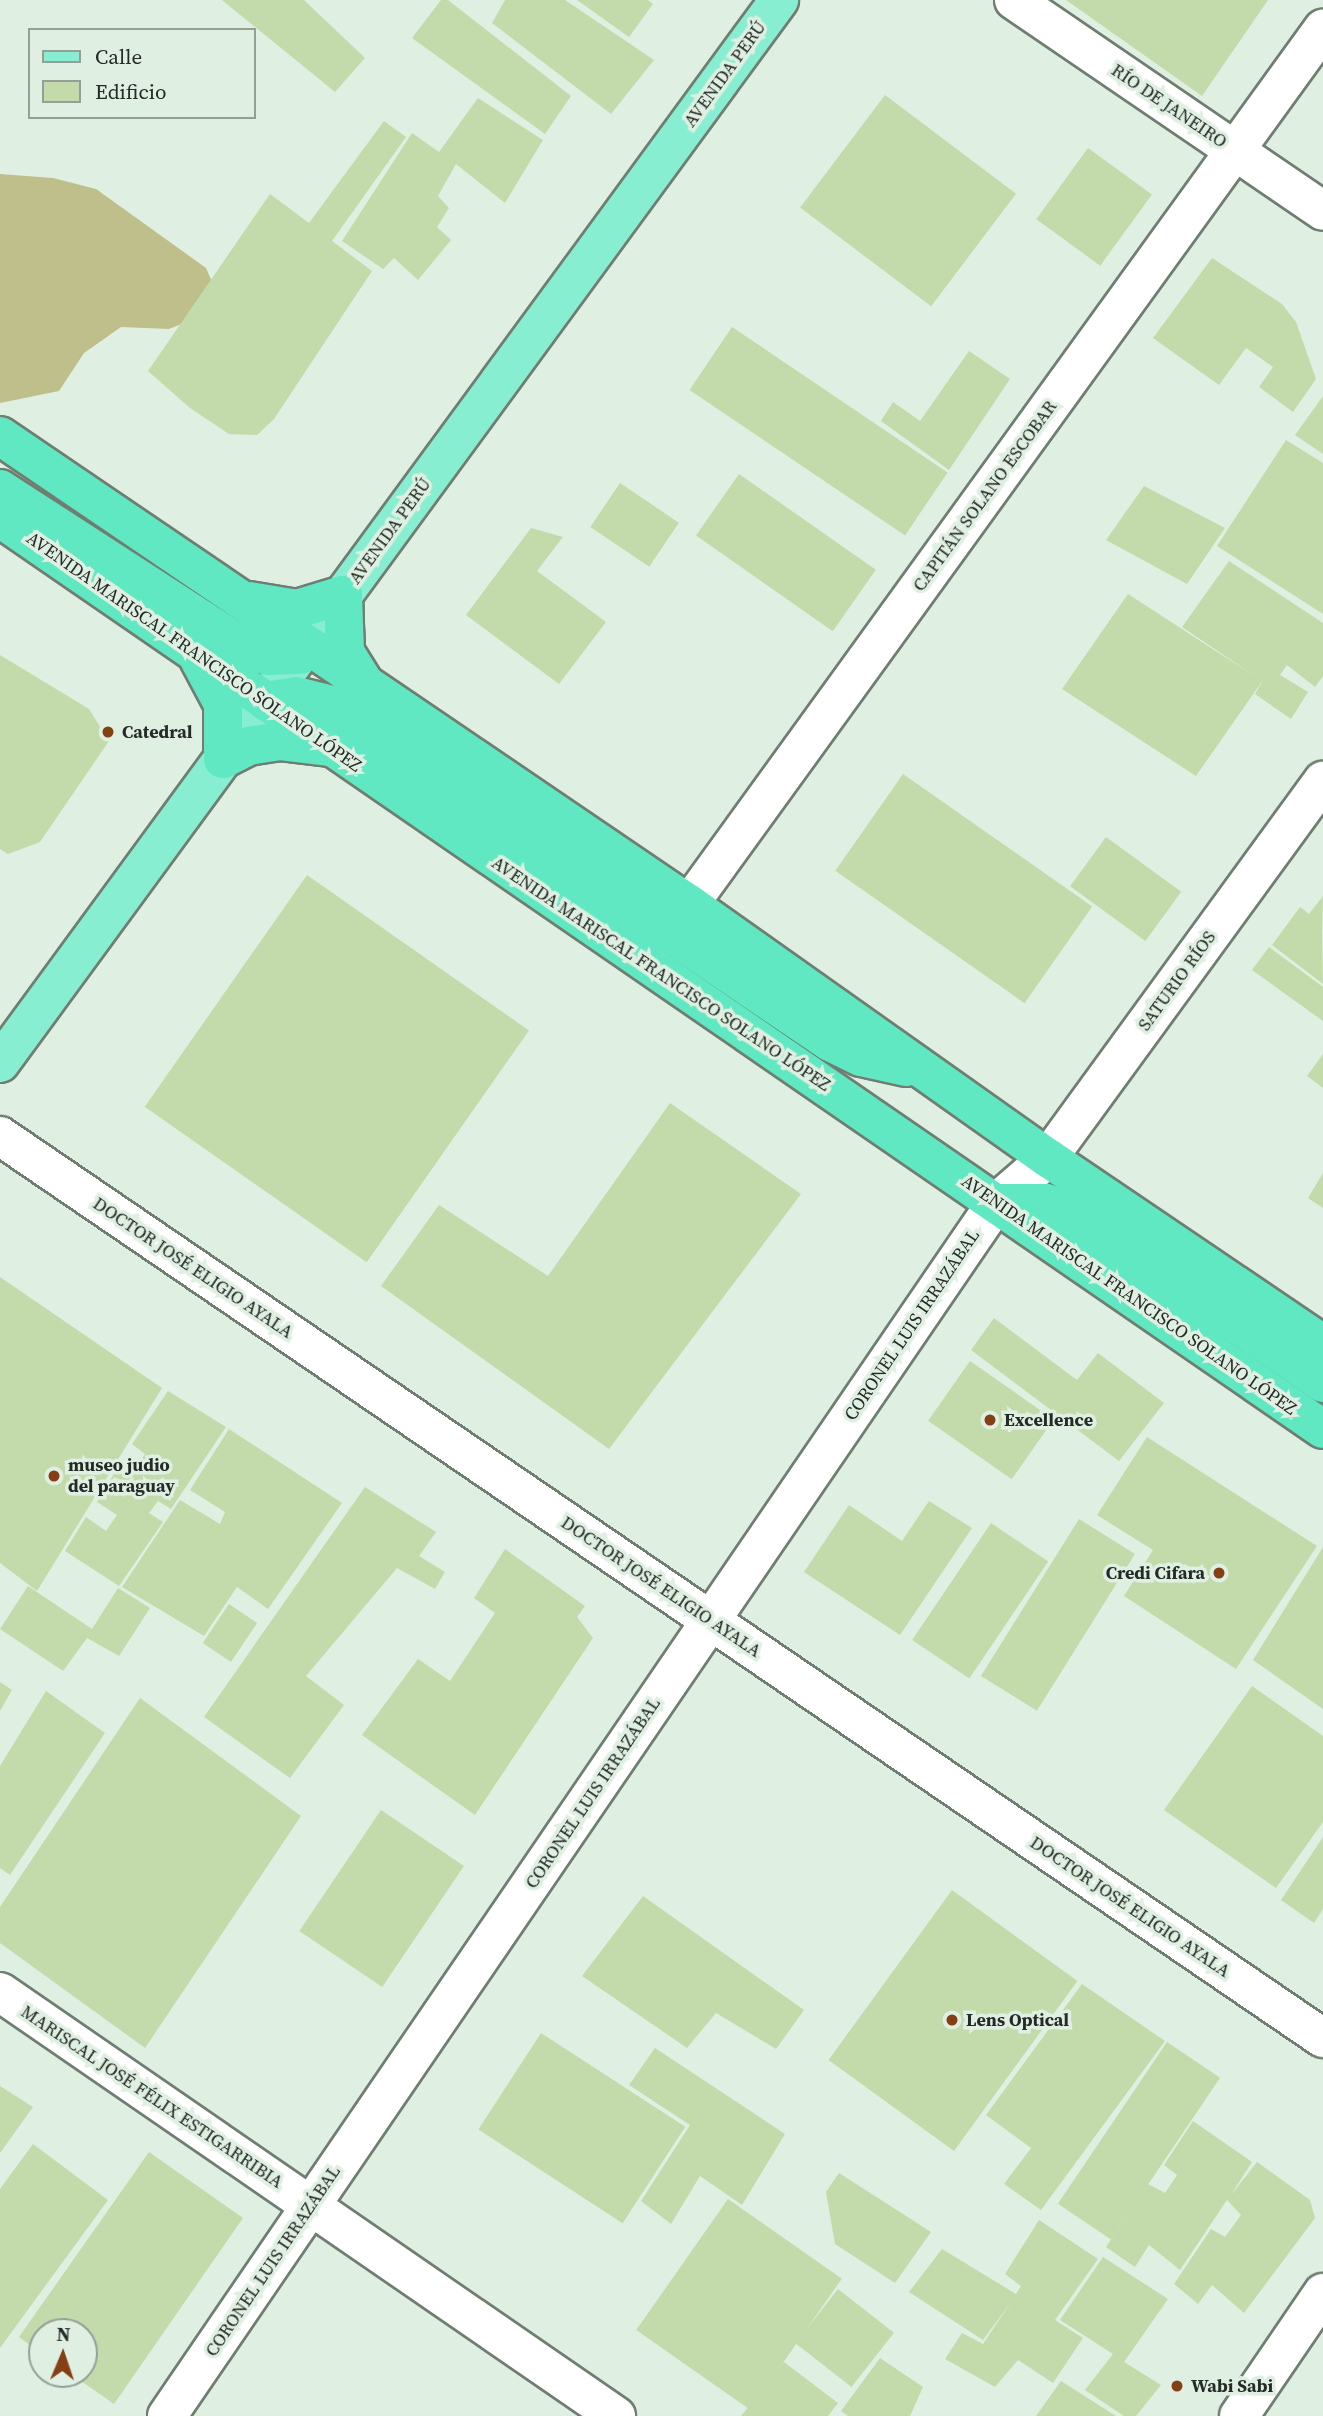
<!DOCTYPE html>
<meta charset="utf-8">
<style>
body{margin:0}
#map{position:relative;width:1323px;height:2416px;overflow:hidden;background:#dfefe1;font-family:"Source Serif 4",serif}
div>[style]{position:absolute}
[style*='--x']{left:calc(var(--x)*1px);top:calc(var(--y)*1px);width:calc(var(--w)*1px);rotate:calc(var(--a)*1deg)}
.forest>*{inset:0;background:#bebf8b}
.building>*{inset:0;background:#c3dbab;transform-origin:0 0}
.roads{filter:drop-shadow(2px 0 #6f7e71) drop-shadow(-2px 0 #6f7e71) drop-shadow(0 2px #6f7e71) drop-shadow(0 -2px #6f7e71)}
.minor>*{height:38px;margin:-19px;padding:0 19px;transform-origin:19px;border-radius:19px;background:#fff}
.tertiary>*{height:38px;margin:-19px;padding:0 19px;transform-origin:19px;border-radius:19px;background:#fff}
.primary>*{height:38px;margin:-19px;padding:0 19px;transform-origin:19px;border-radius:19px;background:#88eed2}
.trunk>*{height:38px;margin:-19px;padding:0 19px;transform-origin:19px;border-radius:19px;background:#60e8c3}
.dots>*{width:19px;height:19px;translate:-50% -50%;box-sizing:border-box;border:4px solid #dfefe1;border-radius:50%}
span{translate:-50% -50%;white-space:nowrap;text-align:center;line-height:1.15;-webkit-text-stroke:7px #dfefe1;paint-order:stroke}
.street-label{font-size:18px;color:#242a25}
.poi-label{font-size:18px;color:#242a25;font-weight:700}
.left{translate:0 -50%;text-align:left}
.right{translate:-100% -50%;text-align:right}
.legend{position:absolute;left:28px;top:28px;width:228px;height:91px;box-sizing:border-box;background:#dfefe1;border:2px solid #94a096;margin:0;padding:9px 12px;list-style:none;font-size:21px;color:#242a25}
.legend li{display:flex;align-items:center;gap:14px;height:35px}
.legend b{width:35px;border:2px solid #94a096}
.north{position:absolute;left:28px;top:2318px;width:70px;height:70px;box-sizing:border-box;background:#dfefe1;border:2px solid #94a096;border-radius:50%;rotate:2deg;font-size:19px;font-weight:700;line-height:28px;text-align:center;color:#242a25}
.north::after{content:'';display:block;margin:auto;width:24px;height:32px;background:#844014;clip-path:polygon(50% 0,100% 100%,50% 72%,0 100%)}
</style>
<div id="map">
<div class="forest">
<i style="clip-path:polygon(0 174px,53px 178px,96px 189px,206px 268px,223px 307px,169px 329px,121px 327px,84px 353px,59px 391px,0 403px)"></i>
</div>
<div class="building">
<i style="clip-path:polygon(222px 0,304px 0,365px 58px,335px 92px)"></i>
<i style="clip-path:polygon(441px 0,448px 0,571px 96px,545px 134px,412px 38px)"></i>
<i style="clip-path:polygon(505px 0,565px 0,654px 60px,611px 114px,492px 23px)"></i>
<i style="clip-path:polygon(577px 0,648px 0,653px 4px,629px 37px)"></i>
<i style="clip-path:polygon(1066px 0,1268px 0,1202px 96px)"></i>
<i style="left:885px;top:95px;width:164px;height:141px;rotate:37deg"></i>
<i style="clip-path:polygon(478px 98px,543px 140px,505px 203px,456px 164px,438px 196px,449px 208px,437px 227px,451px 240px,418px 280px,394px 258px,383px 269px,342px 241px,412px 133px,439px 152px)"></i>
<i style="clip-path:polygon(384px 121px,406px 137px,332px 241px,372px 271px,274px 419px,257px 435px,229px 434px,190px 408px,148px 371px,270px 194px,309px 223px)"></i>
<i style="left:1088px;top:148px;width:79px;height:88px;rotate:36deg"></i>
<i style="clip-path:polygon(1212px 258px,1282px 304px,1296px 322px,1316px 379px,1293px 412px,1259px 387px,1273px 367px,1246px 348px,1219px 385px,1153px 338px)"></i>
<i style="left:732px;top:327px;width:260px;height:76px;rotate:34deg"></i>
<i style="clip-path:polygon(969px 351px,1010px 379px,949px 470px,881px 421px,893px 402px,920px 421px)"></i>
<i style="clip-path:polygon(1323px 396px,1323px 454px,1295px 435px)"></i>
<i style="clip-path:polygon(1286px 440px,1323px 463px,1323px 614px,1217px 546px)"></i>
<i style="left:739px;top:474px;width:167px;height:75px;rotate:35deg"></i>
<i style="left:620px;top:483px;width:71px;height:53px;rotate:34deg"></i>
<i style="clip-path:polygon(1144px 486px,1225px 528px,1187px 584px,1106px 540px)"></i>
<i style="clip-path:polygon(531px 528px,563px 537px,537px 571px,606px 622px,559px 684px,466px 615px)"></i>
<i style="clip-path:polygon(1229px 561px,1323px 623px,1323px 676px,1315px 687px,1287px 665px,1280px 675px,1308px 692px,1291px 719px,1255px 694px,1263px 680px,1196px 776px,1062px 689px,1128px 594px,1256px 677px,1182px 627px)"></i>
<i style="clip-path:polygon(0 655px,89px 709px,109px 741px,40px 842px,8px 854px,0 849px)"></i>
<i style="left:903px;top:774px;width:231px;height:118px;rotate:35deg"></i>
<i style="left:1106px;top:837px;width:93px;height:61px;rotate:36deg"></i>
<i style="left:307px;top:875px;width:271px;height:283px;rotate:35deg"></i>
<i style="clip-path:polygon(1323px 896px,1322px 932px,1323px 984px,1272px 945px,1300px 907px,1309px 914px)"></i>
<i style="clip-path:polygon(1269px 947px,1323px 987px,1323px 1021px,1252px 970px)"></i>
<i style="clip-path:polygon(1323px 1054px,1323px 1088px,1307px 1076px)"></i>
<i style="clip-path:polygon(670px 1103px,801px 1194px,609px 1449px,381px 1286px,439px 1205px,548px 1276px)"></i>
<i style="clip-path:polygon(1323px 1173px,1323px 1208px,1308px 1198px)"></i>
<i style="clip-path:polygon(0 1277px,162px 1388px,37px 1591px,0 1563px)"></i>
<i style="clip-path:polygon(994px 1318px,1077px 1380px,1098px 1353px,1164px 1403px,1119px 1461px,971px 1350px)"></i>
<i style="left:970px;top:1361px;width:102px;height:73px;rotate:35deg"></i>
<i style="clip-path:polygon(168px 1391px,226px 1427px,171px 1509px,158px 1501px,149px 1513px,163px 1522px,119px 1586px,65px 1551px,86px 1517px,106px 1531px,117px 1515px,97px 1502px,121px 1462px,135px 1470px,145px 1454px,132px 1444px)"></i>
<i style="clip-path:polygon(229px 1429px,342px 1503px,268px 1609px,237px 1587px,204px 1636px,122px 1587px,180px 1500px,220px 1524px,225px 1512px,190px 1490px)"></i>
<i style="clip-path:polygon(1147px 1437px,1317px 1546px,1236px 1669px,1124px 1596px,1153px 1550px,1097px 1515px)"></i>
<i style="clip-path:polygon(365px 1487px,436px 1532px,419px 1556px,445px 1572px,435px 1589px,397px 1568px,306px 1676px,344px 1705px,290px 1778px,204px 1717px)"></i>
<i style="clip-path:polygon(929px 1501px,972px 1528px,900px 1635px,804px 1572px,849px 1505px,902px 1541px)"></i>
<i style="left:1079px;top:1519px;width:66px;height:185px;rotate:32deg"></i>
<i style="left:991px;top:1523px;width:69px;height:141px;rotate:34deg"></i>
<i style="clip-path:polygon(1323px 1547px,1323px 1709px,1253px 1660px)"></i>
<i style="clip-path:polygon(505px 1549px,585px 1606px,577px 1617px,593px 1638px,475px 1815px,362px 1735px,418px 1659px,450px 1681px,495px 1613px,474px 1598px)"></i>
<i style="clip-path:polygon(28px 1586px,92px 1629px,118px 1588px,150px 1608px,119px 1656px,87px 1638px,63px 1671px,0 1629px)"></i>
<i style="left:229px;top:1604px;width:34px;height:47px;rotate:34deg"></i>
<i style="clip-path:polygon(0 1682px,12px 1690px,0 1711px)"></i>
<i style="clip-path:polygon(1252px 1686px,1323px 1736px,1323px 1822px,1276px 1888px,1164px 1810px)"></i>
<i style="clip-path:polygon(46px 1691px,105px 1733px,10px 1875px,0 1868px,0 1766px)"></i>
<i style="clip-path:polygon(140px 1698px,301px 1816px,145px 2048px,0 1943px,0 1907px)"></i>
<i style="left:381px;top:1810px;width:100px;height:146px;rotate:34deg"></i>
<i style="clip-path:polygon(1323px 1837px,1323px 1909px,1314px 1923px,1281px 1900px)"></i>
<i style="left:952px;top:1890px;width:155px;height:210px;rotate:36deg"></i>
<i style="clip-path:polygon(643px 1896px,804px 2010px,776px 2049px,716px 2013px,687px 2048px,582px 1976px)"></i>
<i style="clip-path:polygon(1082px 1984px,1165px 2041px,1041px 2210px,1004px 2184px,1031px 2148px,986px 2115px)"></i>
<i style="left:541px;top:2033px;width:172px;height:115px;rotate:33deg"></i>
<i style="left:1167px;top:2042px;width:64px;height:195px;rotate:34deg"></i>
<i style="clip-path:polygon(655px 2048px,785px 2134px,742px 2205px,700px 2176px,671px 2224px,641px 2201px,690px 2125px,629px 2085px)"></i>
<i style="clip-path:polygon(0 2086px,33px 2107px,0 2153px)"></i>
<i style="clip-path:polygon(1193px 2121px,1252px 2162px,1231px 2195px,1257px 2162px,1310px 2200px,1315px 2218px,1244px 2313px,1212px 2285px,1198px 2304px,1174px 2284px,1211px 2229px,1225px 2237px,1241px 2215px,1227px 2200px,1180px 2270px,1149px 2245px,1135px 2267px,1106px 2247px,1148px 2184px,1165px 2193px,1177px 2175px,1164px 2165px)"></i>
<i style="clip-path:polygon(33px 2144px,108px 2200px,0 2348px,0 2189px)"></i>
<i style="clip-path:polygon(149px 2152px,243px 2218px,114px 2404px,71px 2374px,84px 2374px,84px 2332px,42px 2332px,42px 2354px,19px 2337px)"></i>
<i style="clip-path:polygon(839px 2173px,931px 2232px,895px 2283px,835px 2244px,826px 2192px)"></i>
<i style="left:728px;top:2199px;width:139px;height:160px;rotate:35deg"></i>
<i style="clip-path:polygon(1039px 2220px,1098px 2259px,1055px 2320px,1083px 2338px,1053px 2383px,1018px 2360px,995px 2387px,945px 2359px,962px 2333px,983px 2344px,1011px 2302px,983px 2340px,909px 2292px,942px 2249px,1016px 2294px,1021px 2286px,1005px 2274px)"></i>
<i style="clip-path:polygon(1103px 2257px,1168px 2299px,1124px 2362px,1161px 2385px,1136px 2416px,1124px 2416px,1085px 2390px,1113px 2354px,1060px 2320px)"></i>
<i style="left:838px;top:2289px;width:71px;height:69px;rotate:38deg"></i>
<i style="clip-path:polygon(880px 2358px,923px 2387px,910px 2416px,848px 2416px,841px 2411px)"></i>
<i style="clip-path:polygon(784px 2362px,838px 2403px,828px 2416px,741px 2416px)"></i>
<i style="clip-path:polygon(1061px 2381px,1116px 2416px,1036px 2416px)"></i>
</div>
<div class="roads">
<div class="minor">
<i style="--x:1014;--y:0;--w:374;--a:34.3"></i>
<i style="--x:670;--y:931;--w:1114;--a:-54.1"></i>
<i style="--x:0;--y:1136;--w:1601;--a:34.29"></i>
<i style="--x:0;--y:1992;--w:748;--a:34.54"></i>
<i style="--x:167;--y:2416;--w:1469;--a:-55.65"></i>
<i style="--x:996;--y:1203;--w:69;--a:-40.9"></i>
<i style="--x:1048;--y:1158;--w:467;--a:-53.9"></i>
</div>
<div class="tertiary">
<i style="--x:1239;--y:2416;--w:149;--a:-55.7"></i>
</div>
<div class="primary">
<i style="--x:0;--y:1063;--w:1318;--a:-53.76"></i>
</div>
<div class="trunk">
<i style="--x:0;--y:436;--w:833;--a:34.19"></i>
<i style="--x:689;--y:904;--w:440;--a:35.3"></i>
<i style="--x:1048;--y:1158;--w:332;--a:34.1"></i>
<i style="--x:0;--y:489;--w:293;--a:32.9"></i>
<i style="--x:246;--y:648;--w:23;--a:20"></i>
<i style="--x:268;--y:656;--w:32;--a:-2"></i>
<i style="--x:0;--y:518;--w:1606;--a:34.55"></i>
<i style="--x:249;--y:601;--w:49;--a:9.5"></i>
<i style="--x:297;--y:609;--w:48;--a:-16.9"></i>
<i style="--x:343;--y:595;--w:57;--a:88"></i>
<i style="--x:345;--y:652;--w:39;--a:58"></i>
<i style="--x:199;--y:659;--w:51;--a:61.9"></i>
<i style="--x:223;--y:704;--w:55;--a:90"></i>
<i style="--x:265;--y:701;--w:31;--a:-9"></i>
<i style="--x:296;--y:696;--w:37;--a:14"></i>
<i style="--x:332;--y:705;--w:601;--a:34.09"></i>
<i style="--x:830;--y:1042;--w:34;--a:26"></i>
<i style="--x:861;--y:1057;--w:46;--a:12.5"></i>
<i style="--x:223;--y:759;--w:28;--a:-27"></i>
<i style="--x:248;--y:746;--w:31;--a:-9"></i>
<i style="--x:279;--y:741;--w:50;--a:6.8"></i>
<i style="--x:996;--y:1203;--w:50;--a:0"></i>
<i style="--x:1046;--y:1203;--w:33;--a:21"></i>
<i style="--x:1077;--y:1215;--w:298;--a:34.3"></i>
</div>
</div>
<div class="dots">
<i style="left:108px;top:732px;background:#844014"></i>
<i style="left:990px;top:1420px;background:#844014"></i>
<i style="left:54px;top:1476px;background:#844014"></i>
<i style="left:1219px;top:1573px;background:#844014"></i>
<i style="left:952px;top:2020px;background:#844014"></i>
<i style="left:1177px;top:2386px;background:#844014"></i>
</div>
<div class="street-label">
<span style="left:725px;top:74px;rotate:-54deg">AVENIDA PERÚ</span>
<span style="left:1169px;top:106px;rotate:34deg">RÍO DE JANEIRO</span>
<span style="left:985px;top:496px;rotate:-54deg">CAPITÁN SOLANO ESCOBAR</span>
<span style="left:390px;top:531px;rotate:-54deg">AVENIDA PERÚ</span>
<span style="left:194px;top:652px;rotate:35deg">AVENIDA MARISCAL FRANCISCO SOLANO LÓPEZ</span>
<span style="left:661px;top:974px;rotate:34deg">AVENIDA MARISCAL FRANCISCO SOLANO LÓPEZ</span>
<span style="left:1177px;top:981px;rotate:-54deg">SATURIO RÍOS</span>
<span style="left:193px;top:1268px;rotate:34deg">DOCTOR JOSÉ ELIGIO AYALA</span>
<span style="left:1129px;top:1295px;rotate:35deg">AVENIDA MARISCAL FRANCISCO SOLANO LÓPEZ</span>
<span style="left:912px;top:1325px;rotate:-56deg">CORONEL LUIS IRRAZÁBAL</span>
<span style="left:661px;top:1587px;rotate:34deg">DOCTOR JOSÉ ELIGIO AYALA</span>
<span style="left:593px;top:1793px;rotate:-56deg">CORONEL LUIS IRRAZÁBAL</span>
<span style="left:1130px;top:1907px;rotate:34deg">DOCTOR JOSÉ ELIGIO AYALA</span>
<span style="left:152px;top:2097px;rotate:34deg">MARISCAL JOSÉ FÉLIX ESTIGARRIBIA</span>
<span style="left:273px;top:2261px;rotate:-56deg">CORONEL LUIS IRRAZÁBAL</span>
</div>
<div class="poi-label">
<span class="left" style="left:122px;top:732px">Catedral</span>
<span class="left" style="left:1004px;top:1420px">Excellence</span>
<span class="left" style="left:68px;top:1476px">museo judio<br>del paraguay</span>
<span class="right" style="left:1205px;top:1573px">Credi Cifara</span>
<span class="left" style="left:966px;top:2020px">Lens Optical</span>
<span class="left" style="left:1191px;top:2386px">Wabi Sabi</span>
</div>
<ul class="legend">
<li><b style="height:9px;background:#88eed2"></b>Calle</li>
<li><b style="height:19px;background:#c3dbab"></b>Edificio</li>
</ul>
<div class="north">N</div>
</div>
